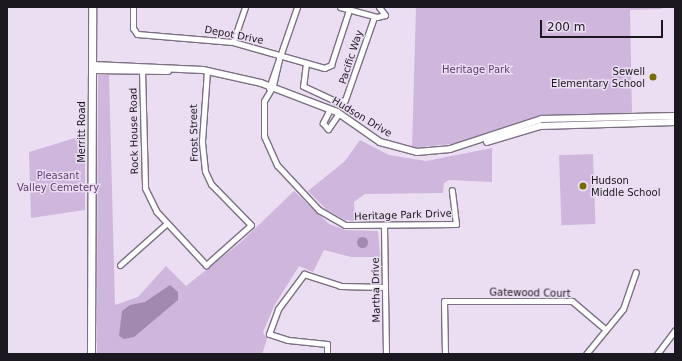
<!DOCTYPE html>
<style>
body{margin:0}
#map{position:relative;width:682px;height:361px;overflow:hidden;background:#ebdef3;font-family:"DejaVu Sans",sans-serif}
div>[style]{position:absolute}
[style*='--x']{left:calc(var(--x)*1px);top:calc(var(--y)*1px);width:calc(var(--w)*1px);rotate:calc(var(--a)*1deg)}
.green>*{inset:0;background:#ceb6dc;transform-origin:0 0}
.water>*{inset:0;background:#a289b0}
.round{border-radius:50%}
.roads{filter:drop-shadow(1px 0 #7c7083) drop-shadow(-1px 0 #7c7083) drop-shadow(0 1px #7c7083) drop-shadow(0 -1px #7c7083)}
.minor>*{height:5px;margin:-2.5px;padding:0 2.5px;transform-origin:2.5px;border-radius:2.5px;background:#fff}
.tertiary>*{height:6px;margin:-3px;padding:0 3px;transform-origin:3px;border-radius:3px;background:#fff}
.secondary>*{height:7px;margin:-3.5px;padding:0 3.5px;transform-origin:3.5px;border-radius:3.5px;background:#fff}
.dots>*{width:11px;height:11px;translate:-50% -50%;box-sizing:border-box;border:2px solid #ebdef3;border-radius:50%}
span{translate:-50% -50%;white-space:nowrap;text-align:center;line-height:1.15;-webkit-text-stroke:3px #ebdef3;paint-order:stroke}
.street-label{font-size:10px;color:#1c181f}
.park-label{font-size:10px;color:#5e3c70}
.poi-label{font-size:10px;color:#1c181f}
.right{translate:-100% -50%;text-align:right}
.left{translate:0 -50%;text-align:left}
.frame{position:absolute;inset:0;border:8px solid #1c181f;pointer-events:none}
.scale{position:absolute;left:540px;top:20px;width:123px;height:18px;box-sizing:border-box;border:2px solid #1c181f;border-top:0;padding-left:5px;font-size:12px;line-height:14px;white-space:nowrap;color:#1c181f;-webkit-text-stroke:3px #ebdef3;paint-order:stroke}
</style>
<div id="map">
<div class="green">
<i style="clip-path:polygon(416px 7px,662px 7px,662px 9px,630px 10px,632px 113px,535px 117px,461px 143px,412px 148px)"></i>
<i style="clip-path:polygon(98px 75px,109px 75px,115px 305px,138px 297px,166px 266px,186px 286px,241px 242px,294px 191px,329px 224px,345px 230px,378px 231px,380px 257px,351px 257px,324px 250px,313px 272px,299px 266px,274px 306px,263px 332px,267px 339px,262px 354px,97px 354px)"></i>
<i style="clip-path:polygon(85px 135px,85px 210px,31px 218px,29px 152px)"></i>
<i style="clip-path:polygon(360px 140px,389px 155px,426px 161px,492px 148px,492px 182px,449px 180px,444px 183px,443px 193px,365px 194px,354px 202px,355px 221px,345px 220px,327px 210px,308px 191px,345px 161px)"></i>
<i style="left:593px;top:154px;width:70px;height:34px;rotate:88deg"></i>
</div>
<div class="water">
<i class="round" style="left:356.5px;top:236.5px;width:11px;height:11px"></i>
<i style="clip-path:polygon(170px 285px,178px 292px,178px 300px,134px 337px,124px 339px,119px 336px,122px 311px,130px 305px,145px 302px)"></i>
</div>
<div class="roads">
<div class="minor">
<i style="--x:133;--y:7;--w:21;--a:90"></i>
<i style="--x:133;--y:28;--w:7;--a:56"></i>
<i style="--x:137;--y:34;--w:96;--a:4.8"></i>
<i style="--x:233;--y:42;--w:95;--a:15.9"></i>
<i style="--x:324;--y:68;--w:8;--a:-23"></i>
<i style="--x:331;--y:65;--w:61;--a:-71.9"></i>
<i style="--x:340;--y:7;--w:38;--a:15"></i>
<i style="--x:377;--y:17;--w:8;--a:-14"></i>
<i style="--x:385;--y:15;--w:10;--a:-127"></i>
<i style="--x:233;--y:42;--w:37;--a:-71"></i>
<i style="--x:280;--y:55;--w:32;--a:103"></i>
<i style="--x:273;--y:86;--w:17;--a:121"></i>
<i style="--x:264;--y:101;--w:35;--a:90"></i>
<i style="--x:264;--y:136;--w:32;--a:66"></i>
<i style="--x:277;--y:165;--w:62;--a:47"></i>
<i style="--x:319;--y:210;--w:30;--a:30"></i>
<i style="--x:345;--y:225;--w:111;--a:-0.5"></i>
<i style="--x:456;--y:224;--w:34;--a:-97"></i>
<i style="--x:306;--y:63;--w:23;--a:97"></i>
<i style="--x:303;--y:86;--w:38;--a:25"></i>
<i style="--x:338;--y:102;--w:7;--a:-16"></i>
<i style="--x:345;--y:100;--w:88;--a:-70.7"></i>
<i style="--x:142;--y:70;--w:118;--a:88.5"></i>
<i style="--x:145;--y:188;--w:25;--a:64"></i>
<i style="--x:156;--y:211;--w:74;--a:47.2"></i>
<i style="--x:206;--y:265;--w:60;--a:-41.6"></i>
<i style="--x:251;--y:225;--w:57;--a:-134.3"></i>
<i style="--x:211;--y:184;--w:14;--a:-115"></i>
<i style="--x:205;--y:171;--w:30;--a:-96"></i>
<i style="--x:202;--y:141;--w:70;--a:-85.9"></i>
<i style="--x:269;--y:88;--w:86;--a:-70.9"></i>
<i style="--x:330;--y:109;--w:16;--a:117"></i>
<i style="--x:323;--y:123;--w:8;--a:50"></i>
<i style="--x:328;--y:129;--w:19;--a:-55"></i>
<i style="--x:384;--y:226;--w:128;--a:89.1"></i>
<i style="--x:120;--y:265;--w:62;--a:-41.7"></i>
<i style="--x:327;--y:354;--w:10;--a:-90"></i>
<i style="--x:327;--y:344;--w:39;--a:-174"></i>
<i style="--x:288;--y:340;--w:20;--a:-162"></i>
<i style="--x:269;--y:334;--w:27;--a:-70"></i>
<i style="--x:278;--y:309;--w:44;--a:-53.4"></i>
<i style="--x:304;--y:274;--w:38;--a:18"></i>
<i style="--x:340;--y:286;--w:45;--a:1.3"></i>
<i style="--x:445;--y:354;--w:53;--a:-91.1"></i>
<i style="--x:444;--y:301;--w:128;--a:0"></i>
<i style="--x:572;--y:301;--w:43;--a:40.3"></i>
<i style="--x:586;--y:354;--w:58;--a:-50.6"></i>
<i style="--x:623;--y:309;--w:39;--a:-71"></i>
<i style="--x:657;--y:354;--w:30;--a:-53"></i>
</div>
<div class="tertiary">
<i style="--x:93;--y:65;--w:110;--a:2.6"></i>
<i style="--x:203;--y:70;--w:59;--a:12.6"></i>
<i style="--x:261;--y:83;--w:81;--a:20.9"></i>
<i style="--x:337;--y:112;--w:52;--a:34.9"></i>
<i style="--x:380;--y:142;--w:38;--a:15"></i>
<i style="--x:417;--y:152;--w:33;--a:-5"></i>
<i style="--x:450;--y:149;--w:97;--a:-18.1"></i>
<i style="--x:542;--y:119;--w:133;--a:-1.3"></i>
<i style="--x:93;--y:70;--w:75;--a:0.8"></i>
<i style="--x:487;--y:142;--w:55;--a:-16.8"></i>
<i style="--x:540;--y:126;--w:135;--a:-1.7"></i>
</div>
<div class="secondary">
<i style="--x:91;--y:354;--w:347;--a:-89.8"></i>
</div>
</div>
<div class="dots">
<i style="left:653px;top:77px;background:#756c06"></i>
<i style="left:583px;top:186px;background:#756c06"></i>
</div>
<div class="street-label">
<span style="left:234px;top:35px;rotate:11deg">Depot Drive</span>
<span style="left:351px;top:57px;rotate:-72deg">Pacific Way</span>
<span style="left:362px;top:117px;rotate:31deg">Hudson Drive</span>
<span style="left:134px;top:131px;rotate:-91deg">Rock House Road</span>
<span style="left:82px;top:132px;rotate:-90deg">Merritt Road</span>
<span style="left:194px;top:133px;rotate:-91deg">Frost Street</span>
<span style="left:403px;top:215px;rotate:-2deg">Heritage Park Drive</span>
<span style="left:376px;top:290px;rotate:-91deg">Martha Drive</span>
<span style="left:530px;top:293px;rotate:1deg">Gatewood Court</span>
</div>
<div class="park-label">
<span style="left:476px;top:70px">Heritage Park</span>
<span style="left:58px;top:181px">Pleasant<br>Valley Cemetery</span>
</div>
<div class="poi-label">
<span class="right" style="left:645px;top:77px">Sewell<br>Elementary School</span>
<span class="left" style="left:591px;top:186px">Hudson<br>Middle School</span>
</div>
<div class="frame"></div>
<div class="scale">200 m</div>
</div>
